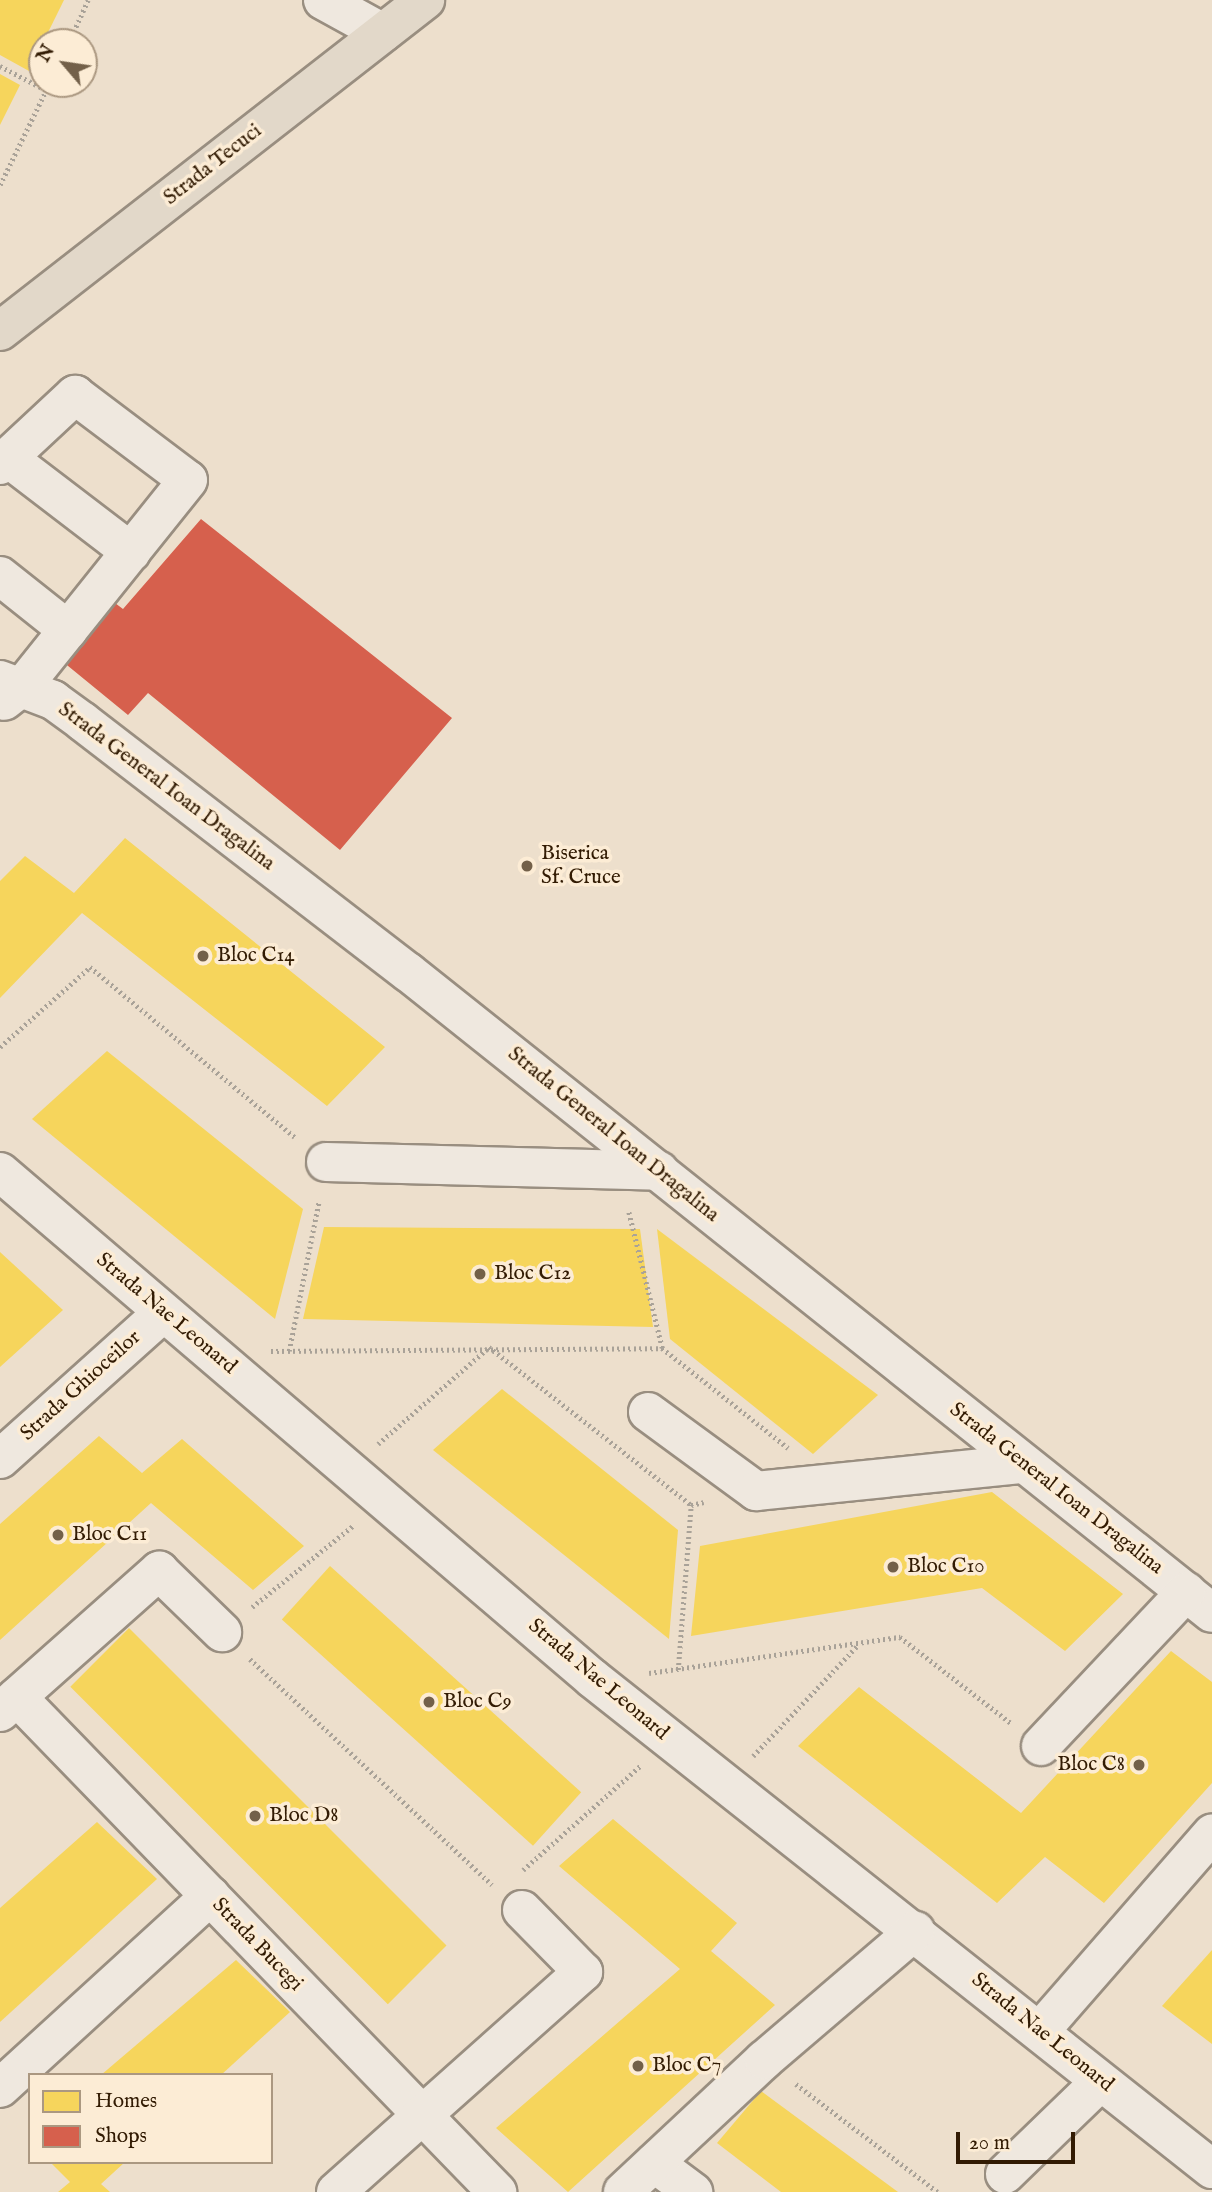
<!DOCTYPE html>
<style>
body{margin:0}
#map{position:relative;width:1212px;height:2192px;overflow:hidden;background:#eddfcc;font-family:"IM FELL English",serif}
div>[style]{position:absolute}
[style*='--x']{left:calc(var(--x)*1px);top:calc(var(--y)*1px);width:calc(var(--w)*1px);rotate:calc(var(--a)*1deg)}
.homes>*{inset:0;background:#f6d55c;transform-origin:0 0}
.shops>*{inset:0;background:#d6604d}
.path>*{height:4.5px;margin-top:-2.25px;transform-origin:0;background:repeating-linear-gradient(90deg,#a9a298 0 2px,transparent 0 5.5px)}
.roads{filter:drop-shadow(2px 0 #998e80) drop-shadow(-2px 0 #998e80) drop-shadow(0 2px #998e80) drop-shadow(0 -2px #998e80)}
.minor>*{height:38px;margin:-19px;padding:0 19px;transform-origin:19px;border-radius:19px;background:#efe8df}
.major>*{height:38px;margin:-19px;padding:0 19px;transform-origin:19px;border-radius:19px;background:#e2d8c9}
.dots>*{width:19px;height:19px;translate:-50% -50%;box-sizing:border-box;border:4px solid #fcecd5;border-radius:50%}
span{translate:-50% -50%;white-space:nowrap;text-align:center;line-height:1.15;-webkit-text-stroke:7px #fcecd5;paint-order:stroke}
.street-label{font-size:21px;color:#321b03}
.poi-label{font-size:21px;color:#321b03}
.left{translate:0 -50%;text-align:left}
.right{translate:-100% -50%;text-align:right}
.legend{position:absolute;left:28px;top:2073px;width:245px;height:91px;box-sizing:border-box;background:#fcecd5;border:2px solid #ab9881;margin:0;padding:9px 12px;list-style:none;font-size:21px;color:#321b03}
.legend li{display:flex;align-items:center;gap:14px;height:35px}
.legend b{width:35px;border:2px solid #ab9881}
.north{position:absolute;left:28px;top:28px;width:70px;height:70px;box-sizing:border-box;background:#fcecd5;border:2px solid #ab9881;border-radius:50%;rotate:299deg;font-size:19px;font-weight:700;line-height:28px;text-align:center;color:#321b03}
.north::after{content:'';display:block;margin:auto;width:24px;height:32px;background:#736049;clip-path:polygon(50% 0,100% 100%,50% 72%,0 100%)}
.scale{position:absolute;left:956px;top:2132px;width:119px;height:32px;box-sizing:border-box;border:4px solid #321b03;border-top:0;padding-left:9px;font-size:21px;line-height:24px;white-space:nowrap;color:#321b03;-webkit-text-stroke:5px #fcecd5;paint-order:stroke}
</style>
<div id="map">
<div class="homes">
<i style="clip-path:polygon(0 0,64px 0,29px 71px,0 55px)"></i>
<i style="clip-path:polygon(0 74px,20px 85px,0 125px)"></i>
<i style="clip-path:polygon(125px 838px,385px 1047px,327px 1106px,82px 913px,0 998px,0 881px,25px 856px,74px 893px)"></i>
<i style="clip-path:polygon(107px 1051px,303px 1209px,275px 1319px,32px 1119px)"></i>
<i style="clip-path:polygon(324px 1227px,640px 1229px,653px 1327px,303px 1319px)"></i>
<i style="clip-path:polygon(657px 1229px,878px 1395px,813px 1454px,670px 1339px)"></i>
<i style="clip-path:polygon(0 1252px,63px 1310px,0 1367px)"></i>
<i style="clip-path:polygon(502px 1389px,678px 1530px,669px 1639px,433px 1450px)"></i>
<i style="clip-path:polygon(99px 1436px,142px 1473px,182px 1439px,304px 1546px,253px 1590px,151px 1503px,0 1640px,0 1524px)"></i>
<i style="clip-path:polygon(992px 1492px,1123px 1594px,1065px 1651px,982px 1588px,691px 1636px,700px 1546px)"></i>
<i style="left:330px;top:1566px;width:338px;height:72px;rotate:42deg"></i>
<i style="left:129px;top:1628px;width:449px;height:83px;rotate:45deg"></i>
<i style="clip-path:polygon(1171px 1651px,1212px 1682px,1212px 1783px,1104px 1903px,1045px 1857px,997px 1903px,798px 1746px,859px 1687px,1021px 1813px)"></i>
<i style="clip-path:polygon(613px 1819px,737px 1923px,711px 1951px,775px 2005px,568px 2192px,496px 2128px,680px 1969px,559px 1866px)"></i>
<i style="clip-path:polygon(97px 1822px,157px 1879px,0 2022px,0 1908px)"></i>
<i style="clip-path:polygon(1212px 1950px,1212px 2044px,1162px 2006px)"></i>
<i style="clip-path:polygon(236px 1960px,290px 2012px,221px 2075px,101px 2075px)"></i>
<i style="clip-path:polygon(761px 2091px,898px 2192px,781px 2192px,717px 2143px)"></i>
<i style="clip-path:polygon(50px 2162px,125px 2162px,101px 2184px,110px 2192px,58px 2192px,70px 2182px)"></i>
</div>
<div class="shops">
<i style="clip-path:polygon(201px 519px,452px 718px,340px 850px,148px 693px,128px 715px,62px 661px,111px 600px,123px 609px)"></i>
</div>
<div class="path">
<i style="--x:69;--y:42;--w:46;--a:-65.7"></i>
<i style="--x:0;--y:66;--w:52;--a:27.6"></i>
<i style="--x:0;--y:185;--w:112;--a:-64.1"></i>
<i style="--x:0;--y:1047;--w:120;--a:-41.6"></i>
<i style="--x:90;--y:967;--w:266;--a:39.7"></i>
<i style="--x:662;--y:1348;--w:161;--a:38.4"></i>
<i style="--x:271;--y:1351;--w:391;--a:-0.4"></i>
<i style="--x:662;--y:1348;--w:142;--a:-103.8"></i>
<i style="--x:289;--y:1351;--w:153;--a:-78.7"></i>
<i style="--x:378;--y:1444;--w:147;--a:-41.1"></i>
<i style="--x:489;--y:1347;--w:256;--a:38"></i>
<i style="--x:691;--y:1505;--w:13;--a:-13"></i>
<i style="--x:252;--y:1607;--w:131;--a:-38.8"></i>
<i style="--x:250;--y:1659;--w:331;--a:43"></i>
<i style="--x:678;--y:1670;--w:166;--a:-85.5"></i>
<i style="--x:649;--y:1673;--w:254;--a:-8.2"></i>
<i style="--x:900;--y:1637;--w:140;--a:37.8"></i>
<i style="--x:753;--y:1756;--w:153;--a:-46.6"></i>
<i style="--x:523;--y:1870;--w:157;--a:-41.6"></i>
<i style="--x:796;--y:2084;--w:178;--a:37.3"></i>
</div>
<div class="roads">
<div class="minor">
<i style="--x:323;--y:0;--w:68;--a:28.8"></i>
<i style="--x:8;--y:458;--w:155;--a:37.4"></i>
<i style="--x:0;--y:465;--w:103;--a:-43"></i>
<i style="--x:75;--y:395;--w:141;--a:37"></i>
<i style="--x:188;--y:480;--w:264;--a:128.7"></i>
<i style="--x:23;--y:686;--w:24;--a:142"></i>
<i style="--x:0;--y:576;--w:87;--a:38.5"></i>
<i style="--x:0;--y:680;--w:57;--a:20.7"></i>
<i style="--x:53;--y:700;--w:37;--a:36"></i>
<i style="--x:83;--y:722;--w:410;--a:37.6"></i>
<i style="--x:408;--y:972;--w:1028;--a:38.56"></i>
<i style="--x:326;--y:1162;--w:333;--a:1.5"></i>
<i style="--x:0;--y:1172;--w:779;--a:40.52"></i>
<i style="--x:592;--y:1678;--w:791;--a:38.38"></i>
<i style="--x:648;--y:1412;--w:134;--a:36.2"></i>
<i style="--x:756;--y:1491;--w:268;--a:-5.8"></i>
<i style="--x:0;--y:1459;--w:219;--a:-41.9"></i>
<i style="--x:17;--y:1697;--w:690;--a:45.88"></i>
<i style="--x:0;--y:1712;--w:213;--a:-41.6"></i>
<i style="--x:159;--y:1571;--w:88;--a:44.1"></i>
<i style="--x:1041;--y:1746;--w:212;--a:-46.7"></i>
<i style="--x:1040;--y:2031;--w:262;--a:-48.9"></i>
<i style="--x:0;--y:2088;--w:285;--a:-42.4"></i>
<i style="--x:654;--y:2163;--w:49;--a:36.6"></i>
<i style="--x:1005;--y:2174;--w:132;--a:-44.1"></i>
<i style="--x:336;--y:2192;--w:331;--a:-41.7"></i>
<i style="--x:583;--y:1972;--w:87;--a:-134.5"></i>
<i style="--x:623;--y:2192;--w:193;--a:-43.1"></i>
<i style="--x:764;--y:2060;--w:199;--a:-40.5"></i>
</div>
<div class="major">
<i style="--x:0;--y:331;--w:539;--a:-37.91"></i>
</div>
</div>
<div class="dots">
<i style="left:527px;top:866px;background:#736049"></i>
<i style="left:203px;top:956px;background:#736049"></i>
<i style="left:480px;top:1274px;background:#736049"></i>
<i style="left:58px;top:1535px;background:#736049"></i>
<i style="left:893px;top:1567px;background:#736049"></i>
<i style="left:429px;top:1702px;background:#736049"></i>
<i style="left:1139px;top:1765px;background:#736049"></i>
<i style="left:255px;top:1816px;background:#736049"></i>
<i style="left:638px;top:2066px;background:#736049"></i>
</div>
<div class="street-label">
<span style="left:213px;top:165px;rotate:-38deg">Strada Tecuci</span>
<span style="left:166px;top:787px;rotate:37deg">Strada General Ioan Dragalina</span>
<span style="left:613px;top:1135px;rotate:39deg">Strada General Ioan Dragalina</span>
<span style="left:166px;top:1314px;rotate:40deg">Strada Nae Leonard</span>
<span style="left:81px;top:1386px;rotate:-42deg">Strada Ghioceilor</span>
<span style="left:1056px;top:1489px;rotate:38deg">Strada General Ioan Dragalina</span>
<span style="left:598px;top:1680px;rotate:40deg">Strada Nae Leonard</span>
<span style="left:257px;top:1945px;rotate:46deg">Strada Bucegi</span>
<span style="left:1042px;top:2033px;rotate:39deg">Strada Nae Leonard</span>
</div>
<div class="poi-label">
<span class="left" style="left:541px;top:866px">Biserica<br>Sf. Cruce</span>
<span class="left" style="left:217px;top:956px">Bloc C14</span>
<span class="left" style="left:494px;top:1274px">Bloc C12</span>
<span class="left" style="left:72px;top:1535px">Bloc C11</span>
<span class="left" style="left:907px;top:1567px">Bloc C10</span>
<span class="left" style="left:443px;top:1702px">Bloc C9</span>
<span class="right" style="left:1125px;top:1765px">Bloc C8</span>
<span class="left" style="left:269px;top:1816px">Bloc D8</span>
<span class="left" style="left:652px;top:2066px">Bloc C7</span>
</div>
<ul class="legend">
<li><b style="height:19px;background:#f6d55c"></b>Homes</li>
<li><b style="height:19px;background:#d6604d"></b>Shops</li>
</ul>
<div class="north">N</div>
<div class="scale">20 m</div>
</div>
